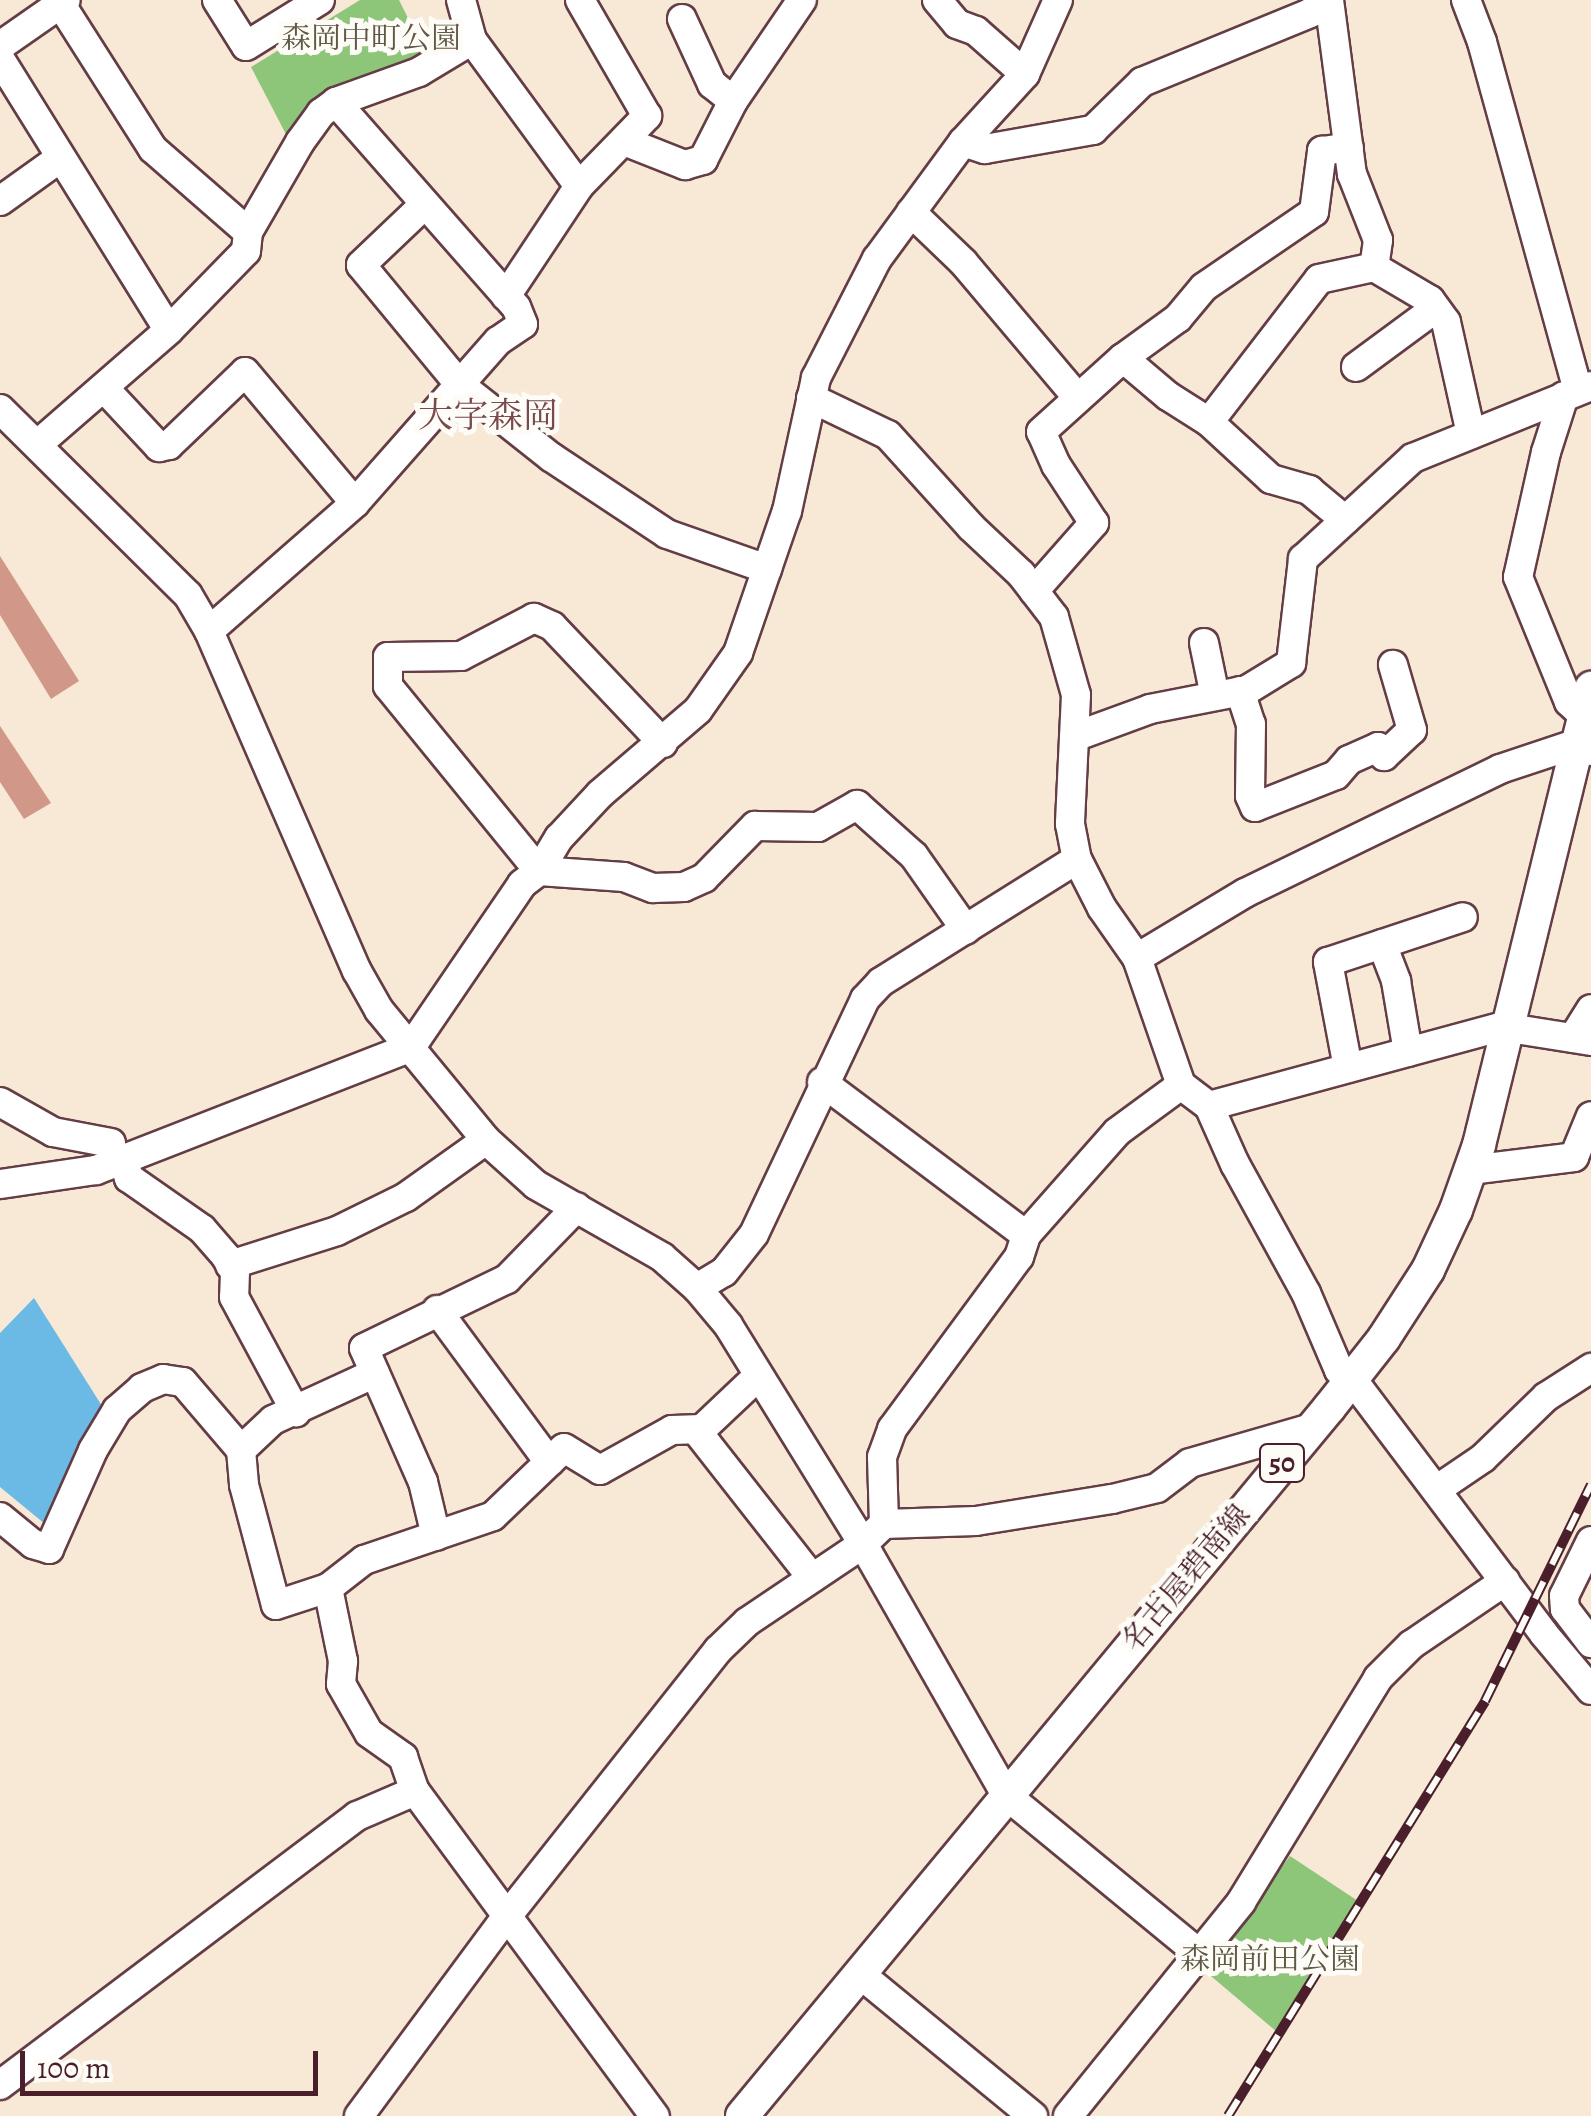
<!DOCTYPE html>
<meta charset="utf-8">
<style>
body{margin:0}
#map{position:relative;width:1591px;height:2116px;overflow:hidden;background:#f8e9d6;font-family:Alegreya,"Noto Serif JP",serif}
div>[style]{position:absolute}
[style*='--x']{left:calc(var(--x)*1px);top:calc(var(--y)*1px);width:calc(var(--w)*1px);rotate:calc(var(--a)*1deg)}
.green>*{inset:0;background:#8dc579}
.water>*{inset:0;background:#6bb9e5}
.building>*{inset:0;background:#d1988a}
.roads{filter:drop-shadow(2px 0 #643d45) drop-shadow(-2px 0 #643d45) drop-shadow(0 2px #643d45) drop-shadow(0 -2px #643d45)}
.minor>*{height:28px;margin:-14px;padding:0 14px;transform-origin:14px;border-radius:14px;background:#fff}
.major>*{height:32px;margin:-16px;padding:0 16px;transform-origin:16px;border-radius:16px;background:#fff}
.rail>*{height:10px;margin-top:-5px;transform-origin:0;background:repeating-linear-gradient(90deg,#fdfcf7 0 19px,#4a1f2b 0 38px);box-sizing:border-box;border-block:2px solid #4a1f2b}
span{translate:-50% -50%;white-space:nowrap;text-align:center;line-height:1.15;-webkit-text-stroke:10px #fdfcf7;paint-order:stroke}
.shield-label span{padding:2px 8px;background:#fdfcf7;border:2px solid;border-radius:8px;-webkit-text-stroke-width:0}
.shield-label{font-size:28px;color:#4a1f2b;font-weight:700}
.park-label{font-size:30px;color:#615946}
.street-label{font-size:30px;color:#4a1f2b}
.quarter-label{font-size:35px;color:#79494c}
.scale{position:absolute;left:20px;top:2051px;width:298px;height:45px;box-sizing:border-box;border:5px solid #4a1f2b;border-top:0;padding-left:12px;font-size:30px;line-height:35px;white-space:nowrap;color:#4a1f2b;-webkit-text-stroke:8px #fdfcf7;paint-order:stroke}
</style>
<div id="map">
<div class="green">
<i style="clip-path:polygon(360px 0,399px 0,427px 56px,289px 140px,251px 67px)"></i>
<i style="clip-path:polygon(1290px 1856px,1361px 1903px,1277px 2032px,1205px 1971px)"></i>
</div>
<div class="water">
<i style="clip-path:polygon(34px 1298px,102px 1406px,45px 1524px,0 1487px,0 1333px)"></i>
</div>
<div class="building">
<i style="clip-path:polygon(0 556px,79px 681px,51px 699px,0 615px)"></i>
<i style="clip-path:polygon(0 726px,51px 803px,24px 819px,0 782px)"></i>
</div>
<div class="roads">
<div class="minor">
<i style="--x:217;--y:0;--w:54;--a:57.8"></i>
<i style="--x:246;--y:46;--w:87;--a:-31.9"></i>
<i style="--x:461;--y:0;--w:41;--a:74.6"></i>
<i style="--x:937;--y:0;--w:31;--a:50"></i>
<i style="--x:957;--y:24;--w:20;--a:20"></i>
<i style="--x:976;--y:31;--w:65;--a:41.3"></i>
<i style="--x:1329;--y:0;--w:176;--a:82.5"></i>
<i style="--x:1352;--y:174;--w:71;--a:68.5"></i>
<i style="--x:1378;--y:240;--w:27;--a:98"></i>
<i style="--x:1466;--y:0;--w:45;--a:69.1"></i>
<i style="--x:1482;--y:42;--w:361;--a:74.6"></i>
<i style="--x:60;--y:3;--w:173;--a:57.5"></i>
<i style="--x:153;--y:149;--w:126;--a:41.1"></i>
<i style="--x:682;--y:19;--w:72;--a:65.2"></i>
<i style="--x:712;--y:84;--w:27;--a:39"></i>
<i style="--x:0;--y:46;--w:80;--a:-34.9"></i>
<i style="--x:0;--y:59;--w:319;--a:58.1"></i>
<i style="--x:624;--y:141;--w:66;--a:21.5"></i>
<i style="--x:685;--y:165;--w:19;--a:-16"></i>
<i style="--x:703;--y:160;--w:66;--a:-63"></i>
<i style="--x:733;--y:101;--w:122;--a:-55.7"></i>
<i style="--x:963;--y:142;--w:23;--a:18"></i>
<i style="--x:985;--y:149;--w:110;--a:-10"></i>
<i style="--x:1093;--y:130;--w:69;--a:-44.4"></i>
<i style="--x:1142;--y:82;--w:182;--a:-22.3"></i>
<i style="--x:1310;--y:13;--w:21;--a:-37"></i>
<i style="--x:0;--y:201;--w:74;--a:-35.6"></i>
<i style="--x:424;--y:205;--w:87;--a:136.4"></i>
<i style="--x:361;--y:265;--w:156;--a:50.5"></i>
<i style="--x:460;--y:385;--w:116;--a:38.4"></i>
<i style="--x:551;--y:457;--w:139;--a:33.6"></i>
<i style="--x:667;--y:534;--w:106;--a:19.3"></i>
<i style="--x:911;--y:212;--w:72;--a:43.9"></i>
<i style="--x:963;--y:262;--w:178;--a:49.8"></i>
<i style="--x:506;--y:296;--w:132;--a:-56.4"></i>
<i style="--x:579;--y:186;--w:98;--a:-45.8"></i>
<i style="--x:647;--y:116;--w:134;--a:-120"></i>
<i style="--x:1123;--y:358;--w:59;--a:40.2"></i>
<i style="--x:1168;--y:396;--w:49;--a:32.4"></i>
<i style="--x:1209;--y:422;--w:84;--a:42.6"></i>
<i style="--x:1271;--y:479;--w:40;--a:16"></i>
<i style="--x:1309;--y:490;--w:47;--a:39.8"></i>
<i style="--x:1356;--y:367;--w:99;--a:-36.4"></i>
<i style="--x:104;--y:388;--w:81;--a:47"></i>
<i style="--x:159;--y:447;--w:10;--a:-11"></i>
<i style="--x:169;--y:445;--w:105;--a:-43.8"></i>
<i style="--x:245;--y:372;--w:171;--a:50"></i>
<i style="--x:1564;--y:396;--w:59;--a:107.8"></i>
<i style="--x:1546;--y:452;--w:128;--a:102.6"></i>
<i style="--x:1518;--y:577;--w:135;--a:67.8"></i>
<i style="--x:1569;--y:702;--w:21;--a:43"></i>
<i style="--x:811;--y:398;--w:85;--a:25.7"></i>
<i style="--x:888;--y:435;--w:124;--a:47.9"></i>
<i style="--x:971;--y:527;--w:69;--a:43.2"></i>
<i style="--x:1021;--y:574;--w:54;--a:52.5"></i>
<i style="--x:1054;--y:617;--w:81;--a:74.2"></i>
<i style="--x:1076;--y:695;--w:129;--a:92.7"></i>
<i style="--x:1070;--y:824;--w:36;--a:79"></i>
<i style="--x:1077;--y:859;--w:55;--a:63"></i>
<i style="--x:1102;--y:908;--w:61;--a:55"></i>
<i style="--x:1137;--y:958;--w:134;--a:70.9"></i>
<i style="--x:1181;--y:1085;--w:35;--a:37"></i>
<i style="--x:1209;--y:1106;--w:64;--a:65.9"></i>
<i style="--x:1235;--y:1164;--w:147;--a:61.2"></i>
<i style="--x:1306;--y:1293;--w:84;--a:66.8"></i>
<i style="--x:1339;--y:1370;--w:16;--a:35"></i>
<i style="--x:1352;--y:1379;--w:319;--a:53"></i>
<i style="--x:1544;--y:1634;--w:73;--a:50"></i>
<i style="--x:0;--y:409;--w:264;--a:44.7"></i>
<i style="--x:188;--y:595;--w:42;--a:59.7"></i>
<i style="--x:209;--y:631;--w:371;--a:66.5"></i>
<i style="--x:357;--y:971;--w:45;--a:60.6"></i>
<i style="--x:379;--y:1010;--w:168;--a:50.5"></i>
<i style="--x:486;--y:1140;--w:67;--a:42"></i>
<i style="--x:536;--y:1185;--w:145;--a:29.7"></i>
<i style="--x:662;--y:1257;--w:47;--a:41.5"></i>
<i style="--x:697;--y:1288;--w:48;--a:50"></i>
<i style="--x:728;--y:1325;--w:257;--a:58.3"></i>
<i style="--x:863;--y:1544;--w:289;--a:60.3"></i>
<i style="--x:1006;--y:1795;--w:254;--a:39.4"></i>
<i style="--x:1209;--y:422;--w:180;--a:-52.4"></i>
<i style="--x:1319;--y:279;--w:56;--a:-12.3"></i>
<i style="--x:1374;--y:267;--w:65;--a:30.5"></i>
<i style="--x:1430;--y:300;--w:27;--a:54"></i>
<i style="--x:1446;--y:322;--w:115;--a:77.4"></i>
<i style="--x:38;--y:444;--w:174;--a:-41"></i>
<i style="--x:169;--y:330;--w:110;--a:-45.7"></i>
<i style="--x:246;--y:251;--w:19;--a:-84"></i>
<i style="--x:248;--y:232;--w:104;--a:-60"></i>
<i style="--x:300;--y:142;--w:36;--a:-54"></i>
<i style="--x:321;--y:113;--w:19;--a:-36"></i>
<i style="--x:336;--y:102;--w:88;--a:-19.9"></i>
<i style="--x:419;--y:72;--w:62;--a:-31.1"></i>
<i style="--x:472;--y:40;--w:181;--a:53.8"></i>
<i style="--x:1034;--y:591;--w:91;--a:-48.6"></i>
<i style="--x:1094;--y:523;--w:69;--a:-123.2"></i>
<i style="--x:1056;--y:465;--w:36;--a:-114"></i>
<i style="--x:1041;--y:432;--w:110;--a:-42.1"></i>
<i style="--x:1123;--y:358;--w:68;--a:-36"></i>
<i style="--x:1178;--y:318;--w:40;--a:-50"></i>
<i style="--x:1204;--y:287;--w:133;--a:-34.3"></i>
<i style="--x:1314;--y:212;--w:62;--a:-82.5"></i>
<i style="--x:1322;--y:151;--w:27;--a:-8"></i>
<i style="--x:209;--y:631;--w:194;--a:-41.2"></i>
<i style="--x:355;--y:503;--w:216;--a:-48.6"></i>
<i style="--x:498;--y:341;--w:30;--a:-34"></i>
<i style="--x:523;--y:324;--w:18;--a:-112"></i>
<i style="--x:516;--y:307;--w:273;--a:-131.3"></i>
<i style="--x:1204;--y:643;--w:54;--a:78.3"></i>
<i style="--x:1240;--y:691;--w:35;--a:72"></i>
<i style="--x:1251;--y:724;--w:72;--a:90.8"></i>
<i style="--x:1250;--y:796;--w:12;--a:66"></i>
<i style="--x:1255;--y:807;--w:87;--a:-21.6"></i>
<i style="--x:1336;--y:775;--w:20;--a:-49"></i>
<i style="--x:1349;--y:760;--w:32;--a:-24"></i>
<i style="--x:1378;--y:747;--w:11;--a:56"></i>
<i style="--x:1384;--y:756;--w:38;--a:-43"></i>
<i style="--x:1412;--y:730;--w:68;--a:-106.3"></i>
<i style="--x:1074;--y:737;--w:81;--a:-20.2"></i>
<i style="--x:1150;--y:709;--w:99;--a:-11.1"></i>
<i style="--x:1247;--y:690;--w:52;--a:-31.5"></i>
<i style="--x:1291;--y:663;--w:105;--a:-83.4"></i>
<i style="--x:1303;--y:559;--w:149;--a:-42.6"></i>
<i style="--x:1413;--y:458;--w:192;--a:-22"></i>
<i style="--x:663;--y:743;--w:161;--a:-133.5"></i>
<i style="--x:552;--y:626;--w:20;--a:-156"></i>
<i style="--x:534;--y:618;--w:82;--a:152.5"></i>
<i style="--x:461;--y:656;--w:73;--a:179.2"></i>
<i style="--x:388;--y:657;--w:29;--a:90"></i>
<i style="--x:388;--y:686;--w:239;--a:50.8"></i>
<i style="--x:539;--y:871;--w:85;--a:4"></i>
<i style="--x:624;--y:877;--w:31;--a:21"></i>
<i style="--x:653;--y:888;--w:31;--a:-2"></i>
<i style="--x:684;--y:887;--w:22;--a:-24"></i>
<i style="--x:704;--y:878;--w:73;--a:-45.6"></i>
<i style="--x:755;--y:826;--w:63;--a:0.9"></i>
<i style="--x:818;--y:827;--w:45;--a:-29.4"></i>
<i style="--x:857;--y:805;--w:76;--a:41.8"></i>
<i style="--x:914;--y:856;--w:90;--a:54.9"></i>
<i style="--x:1382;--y:944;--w:40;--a:69"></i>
<i style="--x:1396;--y:981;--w:72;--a:80.4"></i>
<i style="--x:1137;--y:958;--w:126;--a:-31"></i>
<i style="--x:1245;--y:893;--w:284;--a:-25.9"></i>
<i style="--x:1500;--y:769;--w:82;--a:-18.4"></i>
<i style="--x:1578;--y:743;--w:15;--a:32"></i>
<i style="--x:1509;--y:1028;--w:83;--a:9"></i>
<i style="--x:1573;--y:1038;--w:34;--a:-58"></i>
<i style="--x:1348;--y:1068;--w:108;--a:-100.7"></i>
<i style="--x:1328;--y:962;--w:142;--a:-18.4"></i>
<i style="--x:822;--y:1082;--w:255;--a:36.9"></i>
<i style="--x:0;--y:1102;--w:61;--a:29.5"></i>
<i style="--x:53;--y:1132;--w:59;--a:10.7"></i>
<i style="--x:1209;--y:1106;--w:312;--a:-15.2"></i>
<i style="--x:124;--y:1161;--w:18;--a:74"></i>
<i style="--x:129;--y:1178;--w:89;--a:34.9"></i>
<i style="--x:202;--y:1229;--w:37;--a:49"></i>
<i style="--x:226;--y:1257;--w:17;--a:59"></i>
<i style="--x:235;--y:1272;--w:25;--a:92"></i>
<i style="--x:234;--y:1297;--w:131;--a:61.7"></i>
<i style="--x:1470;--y:1170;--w:105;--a:-7.1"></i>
<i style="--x:1574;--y:1157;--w:44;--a:-67.5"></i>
<i style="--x:0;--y:1184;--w:97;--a:-8.3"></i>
<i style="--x:96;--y:1170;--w:338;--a:-21.3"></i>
<i style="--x:411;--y:1047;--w:197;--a:-55.7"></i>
<i style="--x:522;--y:884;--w:21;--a:-37"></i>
<i style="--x:539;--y:871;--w:39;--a:-59"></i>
<i style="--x:559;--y:838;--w:60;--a:-47"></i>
<i style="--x:600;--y:794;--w:129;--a:-40.6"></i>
<i style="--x:698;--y:710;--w:70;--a:-54.9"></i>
<i style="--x:738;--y:653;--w:150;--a:-71"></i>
<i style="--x:787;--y:511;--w:136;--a:-77.7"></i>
<i style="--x:816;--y:378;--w:134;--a:-62.9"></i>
<i style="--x:877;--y:259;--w:145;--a:-53.7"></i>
<i style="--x:963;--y:142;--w:92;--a:-47.6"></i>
<i style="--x:1025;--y:74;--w:81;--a:-66"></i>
<i style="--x:230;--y:1265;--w:112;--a:-17.6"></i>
<i style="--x:337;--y:1231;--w:77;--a:-26.2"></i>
<i style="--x:406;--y:1197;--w:98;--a:-35.5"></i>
<i style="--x:697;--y:1288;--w:31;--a:-31"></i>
<i style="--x:724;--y:1272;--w:48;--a:-51.7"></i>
<i style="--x:754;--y:1234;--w:260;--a:-64.7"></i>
<i style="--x:865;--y:999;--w:23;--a:-47"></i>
<i style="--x:881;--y:982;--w:231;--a:-32.1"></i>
<i style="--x:437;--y:1310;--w:189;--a:53.6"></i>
<i style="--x:696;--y:1430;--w:188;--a:51.9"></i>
<i style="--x:241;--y:1450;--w:44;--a:-43.2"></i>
<i style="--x:273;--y:1420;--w:112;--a:-24.7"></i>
<i style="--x:1436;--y:1490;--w:57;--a:-34.2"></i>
<i style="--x:1483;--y:1458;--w:88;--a:-44.1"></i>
<i style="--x:1546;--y:1397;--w:54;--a:-32.8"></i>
<i style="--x:0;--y:1517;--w:43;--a:39.3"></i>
<i style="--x:33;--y:1544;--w:17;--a:17"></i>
<i style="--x:49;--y:1549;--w:108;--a:-66"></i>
<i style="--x:93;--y:1450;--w:47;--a:-59"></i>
<i style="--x:117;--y:1410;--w:33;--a:-41"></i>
<i style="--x:142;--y:1388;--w:23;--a:-23"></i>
<i style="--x:163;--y:1379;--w:20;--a:9"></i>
<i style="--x:183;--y:1382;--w:89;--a:49.5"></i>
<i style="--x:241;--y:1450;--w:35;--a:85"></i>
<i style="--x:244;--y:1485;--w:124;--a:75.1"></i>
<i style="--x:276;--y:1605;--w:55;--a:-18.1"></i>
<i style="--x:328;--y:1588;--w:46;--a:-37.9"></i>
<i style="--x:364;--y:1560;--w:136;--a:-18.8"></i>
<i style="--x:493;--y:1516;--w:98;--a:-43.8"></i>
<i style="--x:564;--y:1448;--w:42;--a:31.4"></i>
<i style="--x:600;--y:1470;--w:82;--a:-29.1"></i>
<i style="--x:672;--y:1430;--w:30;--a:-2"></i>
<i style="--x:702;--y:1429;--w:77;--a:-43.4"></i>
<i style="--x:884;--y:1524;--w:67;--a:-91.7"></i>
<i style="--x:882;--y:1457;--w:30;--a:-70"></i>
<i style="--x:892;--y:1429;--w:214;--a:-53.6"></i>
<i style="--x:1019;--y:1257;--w:23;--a:-72"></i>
<i style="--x:1026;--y:1235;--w:137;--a:-48.5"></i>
<i style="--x:1117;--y:1132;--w:79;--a:-36.3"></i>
<i style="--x:436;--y:1536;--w:56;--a:-103.5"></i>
<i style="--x:423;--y:1482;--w:146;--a:-113.8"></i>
<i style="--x:364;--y:1348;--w:159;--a:-25.8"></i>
<i style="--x:507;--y:1279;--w:100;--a:-45.8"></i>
<i style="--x:1591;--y:1541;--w:61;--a:116.1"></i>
<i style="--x:1564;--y:1596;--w:13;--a:86"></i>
<i style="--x:1565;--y:1609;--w:43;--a:52.6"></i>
<i style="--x:328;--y:1588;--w:75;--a:78.4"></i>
<i style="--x:343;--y:1661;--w:23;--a:95"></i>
<i style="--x:341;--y:1684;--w:56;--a:60.3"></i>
<i style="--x:369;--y:1733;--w:42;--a:35.2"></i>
<i style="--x:403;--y:1757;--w:36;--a:71"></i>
<i style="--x:415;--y:1791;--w:404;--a:53.6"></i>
<i style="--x:860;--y:1974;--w:224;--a:39.4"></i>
<i style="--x:0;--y:2085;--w:447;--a:-37"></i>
<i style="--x:357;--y:1816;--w:63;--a:-23.3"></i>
<i style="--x:359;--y:2116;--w:250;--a:-53.5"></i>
<i style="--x:508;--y:1915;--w:338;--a:-51.6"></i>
<i style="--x:718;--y:1650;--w:40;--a:-44"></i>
<i style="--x:747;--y:1622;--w:140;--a:-33.9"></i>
<i style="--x:863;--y:1544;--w:29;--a:-44"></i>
<i style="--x:884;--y:1524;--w:92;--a:-1.9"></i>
<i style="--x:976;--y:1521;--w:138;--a:-9.2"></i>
<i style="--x:1112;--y:1499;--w:46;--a:-13.7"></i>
<i style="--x:1157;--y:1488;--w:41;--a:-37.1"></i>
<i style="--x:1190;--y:1463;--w:126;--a:-16.1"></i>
<i style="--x:1068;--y:2116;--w:275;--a:-51"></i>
<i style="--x:1241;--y:1902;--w:263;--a:-58.5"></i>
<i style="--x:1378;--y:1678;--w:47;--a:-45"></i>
<i style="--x:1411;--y:1645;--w:114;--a:-34.2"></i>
</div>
<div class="major">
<i style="--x:742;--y:2116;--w:920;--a:-50.34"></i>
<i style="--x:1329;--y:1408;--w:89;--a:-51.8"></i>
<i style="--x:1384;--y:1338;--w:81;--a:-57.1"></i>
<i style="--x:1428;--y:1270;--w:66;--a:-65"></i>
<i style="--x:1456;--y:1210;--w:69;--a:-70.5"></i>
<i style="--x:1479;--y:1145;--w:471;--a:-76.2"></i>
</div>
</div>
<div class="rail">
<i style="--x:1228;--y:2116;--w:488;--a:-58.2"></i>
<i style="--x:1485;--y:1701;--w:241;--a:-63.9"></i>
</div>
<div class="shield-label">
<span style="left:1282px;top:1463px">50</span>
</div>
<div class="park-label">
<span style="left:371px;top:38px">森岡中町公園</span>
<span style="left:1270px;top:1959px">森岡前田公園</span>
</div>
<div class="street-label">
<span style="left:1186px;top:1578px;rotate:-50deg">名古屋碧南線</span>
</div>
<div class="quarter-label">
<span style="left:488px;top:415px">大字森岡</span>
</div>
<div class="scale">100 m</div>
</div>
